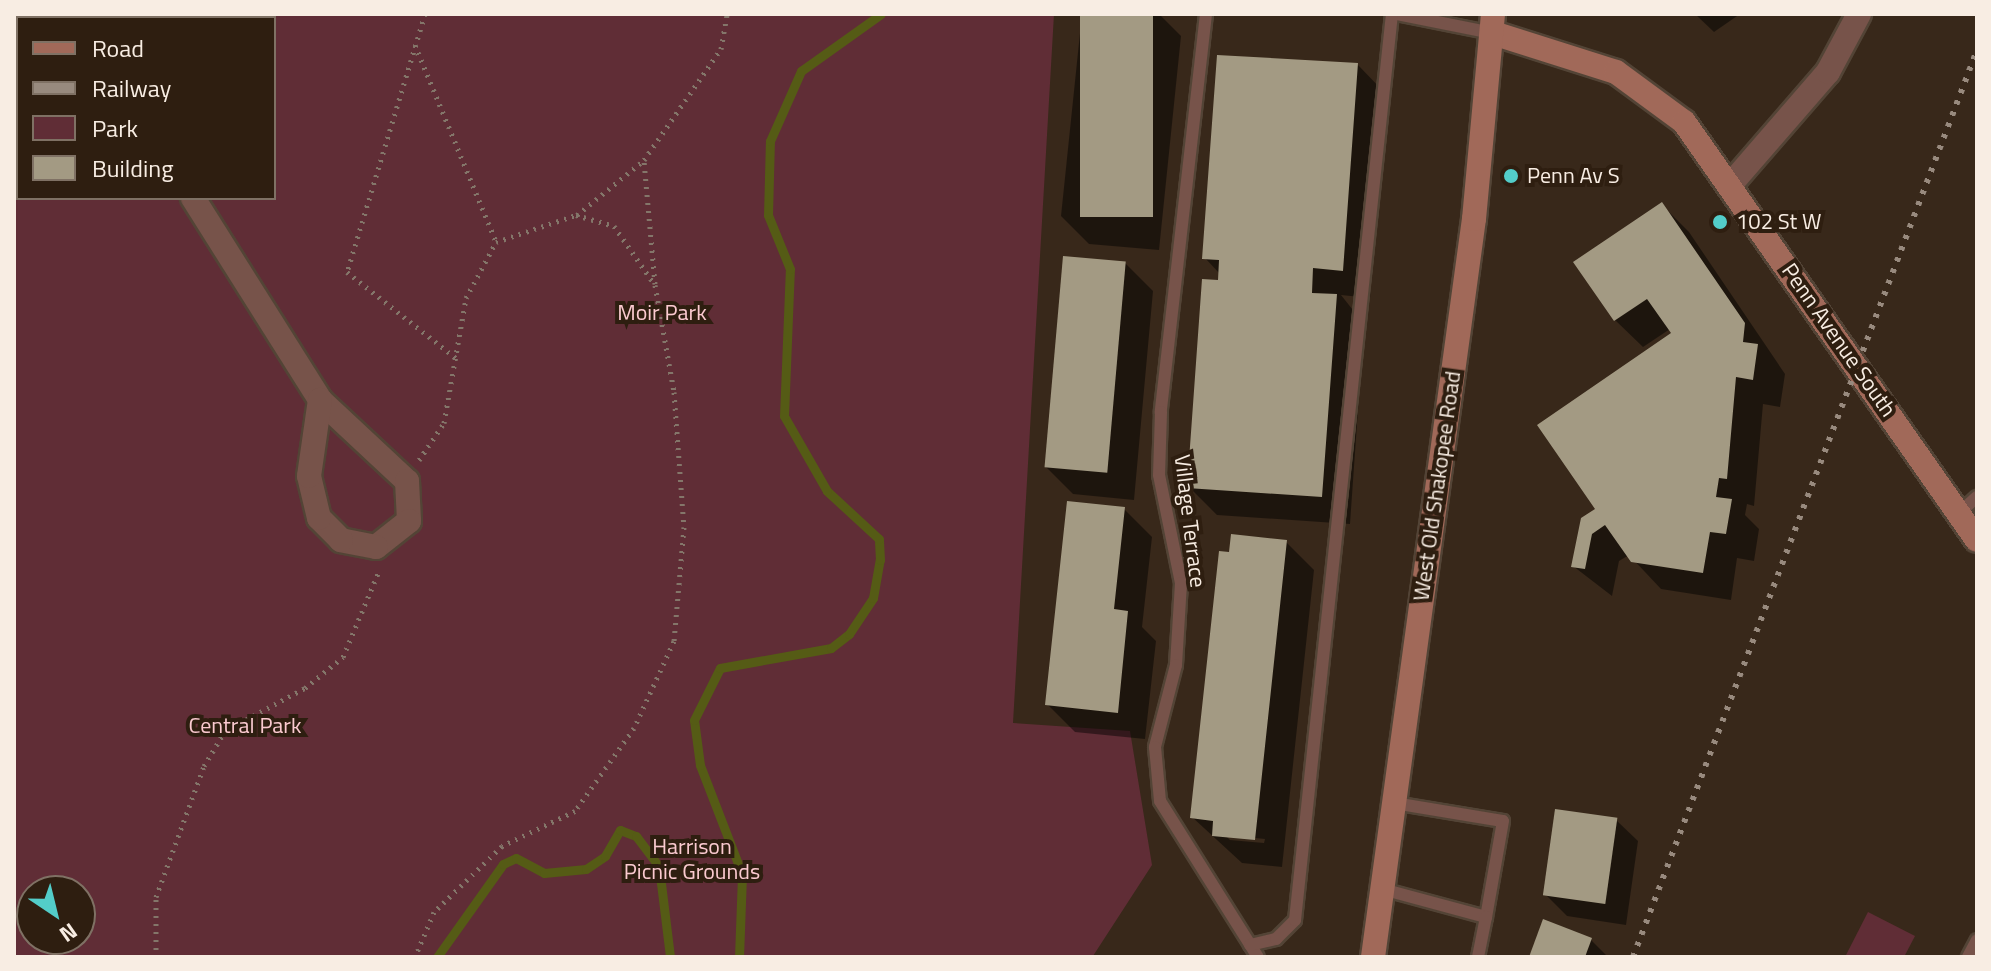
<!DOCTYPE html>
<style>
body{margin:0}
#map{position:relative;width:1991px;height:971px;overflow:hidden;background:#38281a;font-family:"Titillium Web",sans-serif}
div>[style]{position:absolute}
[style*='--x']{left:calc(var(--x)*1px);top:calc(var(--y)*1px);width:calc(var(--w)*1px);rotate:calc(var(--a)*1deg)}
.green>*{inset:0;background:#602d36}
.shadow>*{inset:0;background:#0007}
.stream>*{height:9px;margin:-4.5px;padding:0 4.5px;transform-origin:4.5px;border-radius:4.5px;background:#555b15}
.building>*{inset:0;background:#a39a83;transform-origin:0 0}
.path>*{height:5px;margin-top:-2.5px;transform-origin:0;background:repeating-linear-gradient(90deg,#84766a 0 2px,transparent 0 8px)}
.roads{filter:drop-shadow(2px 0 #534436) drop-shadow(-2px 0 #534436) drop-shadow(0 2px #534436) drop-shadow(0 -2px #534436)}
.service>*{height:12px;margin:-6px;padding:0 6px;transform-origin:6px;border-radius:6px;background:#77534a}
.minor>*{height:24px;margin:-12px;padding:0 12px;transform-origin:12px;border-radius:12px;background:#77534a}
.tertiary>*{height:24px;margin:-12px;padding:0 12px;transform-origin:12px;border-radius:12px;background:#77534a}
.secondary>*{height:24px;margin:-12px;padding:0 12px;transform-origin:12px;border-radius:12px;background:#a16959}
.rail>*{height:6px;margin-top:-3px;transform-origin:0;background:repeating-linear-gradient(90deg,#988a7e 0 4px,transparent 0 12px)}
.dots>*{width:22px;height:22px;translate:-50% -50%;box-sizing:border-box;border:4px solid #2e1e10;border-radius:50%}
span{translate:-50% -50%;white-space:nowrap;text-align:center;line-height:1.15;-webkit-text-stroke:8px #2e1e10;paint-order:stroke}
.poi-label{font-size:22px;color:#f8ede3}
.left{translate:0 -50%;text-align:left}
.park-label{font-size:22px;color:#fbcad0}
.street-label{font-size:22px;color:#f8ede3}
.frame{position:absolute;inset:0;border:16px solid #f8ede3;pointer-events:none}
.legend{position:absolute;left:16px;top:16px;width:260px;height:184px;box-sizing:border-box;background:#2e1e10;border:2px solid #7f7164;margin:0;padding:10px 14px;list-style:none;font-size:24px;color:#f8ede3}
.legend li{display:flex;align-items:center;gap:16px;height:40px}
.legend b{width:40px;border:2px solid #7f7164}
.north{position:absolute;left:16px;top:875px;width:80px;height:80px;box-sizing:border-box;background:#2e1e10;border:2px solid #7f7164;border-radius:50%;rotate:145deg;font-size:22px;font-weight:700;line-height:32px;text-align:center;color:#f8ede3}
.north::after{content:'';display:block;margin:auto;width:28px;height:36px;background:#53cdc9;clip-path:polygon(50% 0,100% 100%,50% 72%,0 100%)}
</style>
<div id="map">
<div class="green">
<i style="clip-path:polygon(evenodd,14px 14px,1054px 14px,1013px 723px,1130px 731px,1152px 865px,1093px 956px,14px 957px,14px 14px,18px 18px,274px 18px,274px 198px,18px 198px,18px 18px,14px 14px,32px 891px,80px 891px,80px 939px,32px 939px,32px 891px)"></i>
<i style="clip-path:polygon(1868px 912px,1915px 936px,1904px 957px,1845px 957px)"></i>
</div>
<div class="shadow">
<i style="clip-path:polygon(1082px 14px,1159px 14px,1181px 36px,1159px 250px,1089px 244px,1061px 216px)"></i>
<i style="clip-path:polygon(1695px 14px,1740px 14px,1714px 32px)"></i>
<i style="clip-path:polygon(1358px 65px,1385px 93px,1370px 298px,1341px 295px,1364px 324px,1350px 524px,1217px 515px,1189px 487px,1220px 274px,1205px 258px)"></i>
<i style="clip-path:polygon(1661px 204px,1689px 232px,1785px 374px,1780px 407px,1763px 404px,1754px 506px,1747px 504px,1745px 515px,1759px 529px,1754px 561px,1737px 558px,1731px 600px,1661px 589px,1629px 555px,1619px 561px,1612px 596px,1573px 566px,1673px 334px,1670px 329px,1643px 347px,1615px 320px)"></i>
<i style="clip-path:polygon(1125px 263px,1153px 291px,1134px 500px,1073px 494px,1045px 466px)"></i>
<i style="clip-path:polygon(1124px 509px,1152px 537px,1142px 627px,1156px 641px,1145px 739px,1075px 732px,1047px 704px)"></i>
<i style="clip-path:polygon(evenodd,1286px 542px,1314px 570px,1282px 867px,1242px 863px,1192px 817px,1230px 554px,1286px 542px,1225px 835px,1265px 839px,1264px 843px,1230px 840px,1225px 835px)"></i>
<i style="clip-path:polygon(1616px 820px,1638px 841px,1626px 925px,1567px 916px,1545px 894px)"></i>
<i style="clip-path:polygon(1591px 940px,1608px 957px,1531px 957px)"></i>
</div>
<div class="stream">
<i style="--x:437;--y:957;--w:114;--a:-54.6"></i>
<i style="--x:503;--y:864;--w:14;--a:-25"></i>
<i style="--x:516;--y:858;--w:32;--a:28"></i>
<i style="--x:544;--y:873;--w:42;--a:-5.4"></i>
<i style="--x:586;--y:869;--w:23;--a:-34"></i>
<i style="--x:605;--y:856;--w:30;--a:-60"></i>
<i style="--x:620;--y:830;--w:17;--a:21"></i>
<i style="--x:636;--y:836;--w:39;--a:53"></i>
<i style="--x:659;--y:867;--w:91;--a:83"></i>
<i style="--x:739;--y:957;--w:83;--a:-87.9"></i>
<i style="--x:742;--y:874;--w:117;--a:-111.1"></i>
<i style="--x:700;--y:765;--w:45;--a:-97.6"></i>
<i style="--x:694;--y:720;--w:58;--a:-63.4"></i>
<i style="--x:720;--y:668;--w:113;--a:-10.2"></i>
<i style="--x:831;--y:648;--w:23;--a:-38"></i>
<i style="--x:849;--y:634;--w:43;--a:-56.3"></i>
<i style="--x:873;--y:598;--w:39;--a:-80"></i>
<i style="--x:880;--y:560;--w:21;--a:-93"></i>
<i style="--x:879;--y:539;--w:71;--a:-137.3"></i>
<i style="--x:827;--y:491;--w:86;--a:-119.8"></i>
<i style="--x:784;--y:416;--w:147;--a:-87.7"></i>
<i style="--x:790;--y:269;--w:58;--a:-112.2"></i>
<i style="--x:768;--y:215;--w:74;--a:-88.5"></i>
<i style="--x:770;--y:141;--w:77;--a:-66.1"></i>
<i style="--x:801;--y:71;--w:98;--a:-35.5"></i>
</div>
<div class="building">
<i style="left:1080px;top:14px;width:73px;height:203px"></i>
<i style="clip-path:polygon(1217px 55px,1358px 63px,1343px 271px,1313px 268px,1312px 293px,1337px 294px,1322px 497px,1187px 488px,1202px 279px,1218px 280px,1219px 260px,1202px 259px)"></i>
<i style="clip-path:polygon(1662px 202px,1745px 323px,1743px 342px,1758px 344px,1753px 380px,1736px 377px,1727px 479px,1719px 478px,1716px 497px,1732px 499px,1726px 534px,1710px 532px,1703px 573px,1631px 562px,1605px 525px,1592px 534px,1585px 569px,1571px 567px,1581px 518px,1595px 509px,1537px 425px,1671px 333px,1647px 299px,1614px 321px,1573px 262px)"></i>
<i style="left:1063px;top:256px;width:63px;height:212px;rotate:5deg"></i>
<i style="clip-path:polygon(1067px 501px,1125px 507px,1114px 609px,1128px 611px,1118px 713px,1045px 705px)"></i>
<i style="clip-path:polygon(1231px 534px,1287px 540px,1255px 840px,1212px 836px,1213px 821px,1190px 818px,1219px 551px,1229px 552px)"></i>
<i style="left:1555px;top:809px;width:63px;height:87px;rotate:8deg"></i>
<i style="clip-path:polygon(1543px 919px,1592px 938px,1585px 957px,1529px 957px)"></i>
</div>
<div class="path">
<i style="--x:425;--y:14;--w:270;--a:106.8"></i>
<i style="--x:347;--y:272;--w:139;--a:38.3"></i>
<i style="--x:415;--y:45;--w:213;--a:67.6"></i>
<i style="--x:496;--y:242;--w:84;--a:-18.6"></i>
<i style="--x:576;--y:215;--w:40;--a:16"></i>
<i style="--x:614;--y:226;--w:72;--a:55.2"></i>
<i style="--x:655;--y:285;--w:109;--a:79.9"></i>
<i style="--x:674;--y:392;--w:135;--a:85.8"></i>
<i style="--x:684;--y:527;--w:114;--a:95"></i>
<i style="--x:674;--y:641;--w:96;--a:114.7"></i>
<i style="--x:634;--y:728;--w:102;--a:125.4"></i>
<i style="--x:575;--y:811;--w:81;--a:154.4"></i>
<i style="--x:502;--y:846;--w:95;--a:135.9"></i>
<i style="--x:434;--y:912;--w:49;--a:112.9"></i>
<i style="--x:577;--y:215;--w:85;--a:-39.3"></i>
<i style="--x:655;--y:284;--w:124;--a:-95.1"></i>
<i style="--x:644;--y:160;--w:135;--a:-55.3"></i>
<i style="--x:721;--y:49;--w:36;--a:-80"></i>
<i style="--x:419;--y:460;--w:45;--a:-56"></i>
<i style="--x:444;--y:423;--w:127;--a:-80"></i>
<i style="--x:466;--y:298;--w:64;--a:-61.8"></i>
<i style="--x:156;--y:957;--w:60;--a:-90"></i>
<i style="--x:156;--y:897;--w:140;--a:-69.9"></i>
<i style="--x:204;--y:766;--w:41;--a:-59"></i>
<i style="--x:225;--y:731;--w:91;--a:-28.3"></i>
<i style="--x:305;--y:688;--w:49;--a:-39.2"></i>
<i style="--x:343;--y:657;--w:93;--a:-67.3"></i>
</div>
<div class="roads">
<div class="service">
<i style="--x:1206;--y:14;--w:401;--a:96.5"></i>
<i style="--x:1161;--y:412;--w:63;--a:91.8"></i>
<i style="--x:1159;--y:475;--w:110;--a:78.5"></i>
<i style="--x:1181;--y:583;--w:82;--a:93.5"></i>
<i style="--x:1176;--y:665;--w:85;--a:104.4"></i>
<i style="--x:1155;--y:747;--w:54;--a:84.7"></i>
<i style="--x:1160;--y:801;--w:184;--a:57.9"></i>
<i style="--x:1397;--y:14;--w:97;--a:11.3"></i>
<i style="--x:1959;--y:513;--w:24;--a:-42"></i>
<i style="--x:1394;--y:803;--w:110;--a:9.4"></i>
<i style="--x:1503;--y:821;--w:97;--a:100"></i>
<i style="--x:1382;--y:889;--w:108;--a:15.1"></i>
<i style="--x:1486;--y:917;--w:41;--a:101.3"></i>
<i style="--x:1250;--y:945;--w:27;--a:-13"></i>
<i style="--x:1276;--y:939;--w:27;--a:-45"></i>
<i style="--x:1295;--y:920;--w:911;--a:-83.89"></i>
<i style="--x:1968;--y:957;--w:19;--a:-62"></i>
</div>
<div class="minor">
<i style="--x:77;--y:14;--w:5;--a:53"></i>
<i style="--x:193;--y:198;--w:239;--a:57.8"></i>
<i style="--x:320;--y:400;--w:119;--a:43"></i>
<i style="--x:407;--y:481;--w:40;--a:87.1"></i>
<i style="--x:409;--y:521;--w:42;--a:141.8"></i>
<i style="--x:376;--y:547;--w:36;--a:-169"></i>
<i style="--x:341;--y:540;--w:31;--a:-135"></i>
<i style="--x:319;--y:518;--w:43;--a:-103.4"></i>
<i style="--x:309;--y:476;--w:77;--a:-81.8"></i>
</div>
<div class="tertiary">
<i style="--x:1731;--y:184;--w:148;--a:-49.1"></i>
<i style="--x:1828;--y:72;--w:66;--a:-61.9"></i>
</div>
<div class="secondary">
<i style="--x:1493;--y:33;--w:129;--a:17.6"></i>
<i style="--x:1616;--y:72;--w:84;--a:36.3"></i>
<i style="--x:1684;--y:122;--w:510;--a:54.97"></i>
<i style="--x:1373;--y:957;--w:745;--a:-82.21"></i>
<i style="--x:1474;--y:219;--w:206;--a:-84.7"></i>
</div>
</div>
<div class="rail">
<i style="--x:1633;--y:957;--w:970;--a:-69.23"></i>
</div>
<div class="dots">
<i style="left:1511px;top:176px;background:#53cdc9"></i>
<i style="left:1720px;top:222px;background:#53cdc9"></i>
</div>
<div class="poi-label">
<span class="left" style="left:1527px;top:176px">Penn Av S</span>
<span class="left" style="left:1736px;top:222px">102 St W</span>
</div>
<div class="park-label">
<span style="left:662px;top:313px">Moir Park</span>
<span style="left:245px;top:726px">Central Park</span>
<span style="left:692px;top:859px">Harrison<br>Picnic Grounds</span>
</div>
<div class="street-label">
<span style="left:1839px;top:340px;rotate:55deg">Penn Avenue South</span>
<span style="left:1437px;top:486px;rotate:-82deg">West Old Shakopee Road</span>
<span style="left:1190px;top:521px;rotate:83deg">Village Terrace</span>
</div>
<div class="frame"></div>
<ul class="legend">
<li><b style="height:10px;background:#a16959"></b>Road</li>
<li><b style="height:10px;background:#988a7e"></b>Railway</li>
<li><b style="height:22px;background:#602d36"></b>Park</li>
<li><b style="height:22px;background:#a39a83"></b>Building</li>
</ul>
<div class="north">N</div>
</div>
